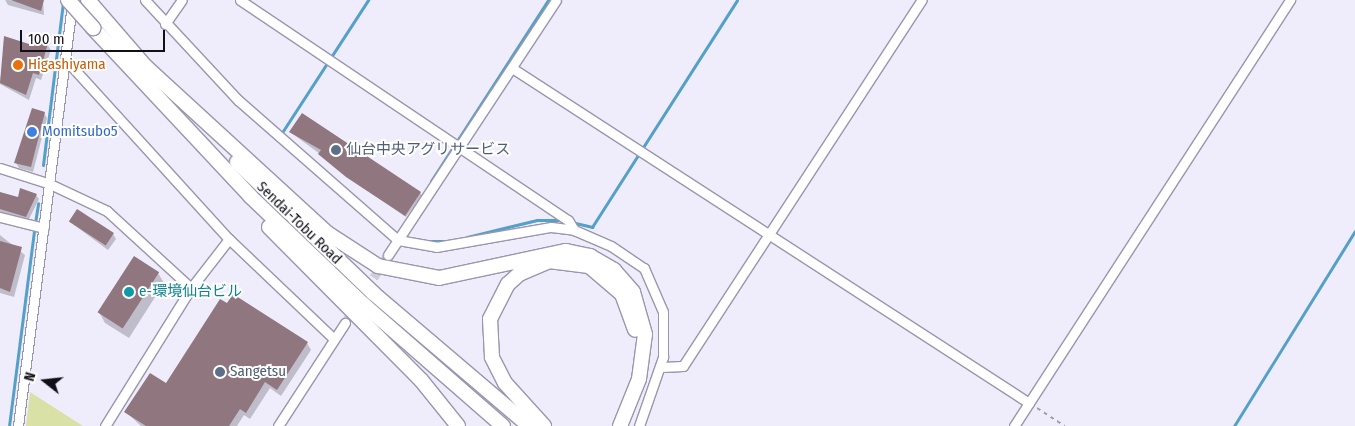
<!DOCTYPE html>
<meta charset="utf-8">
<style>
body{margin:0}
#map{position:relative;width:1355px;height:426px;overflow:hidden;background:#efedfc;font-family:"Fira Sans Condensed","Noto Sans JP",sans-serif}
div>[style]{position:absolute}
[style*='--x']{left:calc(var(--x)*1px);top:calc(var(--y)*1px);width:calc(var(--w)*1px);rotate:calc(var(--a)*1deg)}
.green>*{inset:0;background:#dae1a7}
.shadow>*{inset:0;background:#0003}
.stream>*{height:3px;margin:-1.5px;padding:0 1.5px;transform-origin:1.5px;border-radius:1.5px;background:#54a0c7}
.building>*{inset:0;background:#90767e;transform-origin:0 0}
.minor-tunnel>*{height:9px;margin-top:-4.5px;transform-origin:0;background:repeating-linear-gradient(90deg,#ceccda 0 9px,transparent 0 13.5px)}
.path>*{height:2px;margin-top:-1px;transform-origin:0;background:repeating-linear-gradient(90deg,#9e9ca9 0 4px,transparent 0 8px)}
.roads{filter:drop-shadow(1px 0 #9996ad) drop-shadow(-1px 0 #9996ad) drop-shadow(0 1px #9996ad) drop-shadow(0 -1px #9996ad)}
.minor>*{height:9px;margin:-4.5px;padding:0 4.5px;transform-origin:4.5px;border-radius:4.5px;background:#fff}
.highway>*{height:14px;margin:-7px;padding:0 7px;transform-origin:7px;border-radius:7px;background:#fff}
.bridges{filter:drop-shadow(1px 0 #9996ad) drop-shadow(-1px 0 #9996ad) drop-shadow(0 1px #9996ad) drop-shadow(0 -1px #9996ad)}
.highway-bridge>*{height:14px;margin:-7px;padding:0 7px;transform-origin:7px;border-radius:7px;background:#fff}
.dots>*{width:14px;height:14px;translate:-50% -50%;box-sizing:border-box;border:2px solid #fff;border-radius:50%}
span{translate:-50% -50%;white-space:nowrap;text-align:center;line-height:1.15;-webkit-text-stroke:4px #fff;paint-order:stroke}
.food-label{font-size:15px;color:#c56008}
.left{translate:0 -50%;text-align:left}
.shop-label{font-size:15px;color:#366cbe}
.service-label{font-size:15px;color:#4e5e75}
.street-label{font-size:15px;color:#111018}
.culture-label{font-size:15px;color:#0d838f}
.north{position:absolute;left:20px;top:356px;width:50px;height:50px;-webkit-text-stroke:4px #fff;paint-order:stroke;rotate:286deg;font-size:14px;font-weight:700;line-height:20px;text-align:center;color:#111018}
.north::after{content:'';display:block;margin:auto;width:18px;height:22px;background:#111018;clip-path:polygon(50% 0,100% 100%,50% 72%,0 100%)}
.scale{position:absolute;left:20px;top:30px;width:145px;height:22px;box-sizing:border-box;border:2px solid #111018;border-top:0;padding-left:6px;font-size:15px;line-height:18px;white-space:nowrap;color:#111018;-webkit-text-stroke:4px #fff;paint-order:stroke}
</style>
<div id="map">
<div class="green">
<i style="clip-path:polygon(30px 392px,83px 426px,26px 426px)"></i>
</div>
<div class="shadow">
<i style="clip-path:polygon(5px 0,43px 1px,44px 15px,8px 5px)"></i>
<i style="clip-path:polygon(5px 37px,30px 45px,47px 44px,51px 50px,41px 80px,36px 78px,29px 100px,0 84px)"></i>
<i style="clip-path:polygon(44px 113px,47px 118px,33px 172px,19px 168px,16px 163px)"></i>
<i style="clip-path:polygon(290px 132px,420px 193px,422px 195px,406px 217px)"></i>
<i style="clip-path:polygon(0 193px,19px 198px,36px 195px,39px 199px,28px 221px,0 212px)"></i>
<i style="clip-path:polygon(70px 222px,113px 234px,116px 239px,108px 250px)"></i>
<i style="clip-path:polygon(0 235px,25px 255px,14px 297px,0 293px)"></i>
<i style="clip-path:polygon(158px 273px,164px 283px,129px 338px,105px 323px,99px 312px)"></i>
<i style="clip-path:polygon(307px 343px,311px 350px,281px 396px,270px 388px,250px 419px,244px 415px,237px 426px,141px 426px,126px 412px,166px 385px)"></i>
</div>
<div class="stream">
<i style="--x:281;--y:134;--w:160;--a:-57"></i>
<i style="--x:43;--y:165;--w:164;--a:-83"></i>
<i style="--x:431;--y:181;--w:216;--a:-57.1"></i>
<i style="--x:571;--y:222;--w:22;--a:13"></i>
<i style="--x:592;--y:227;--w:269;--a:-57.4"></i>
<i style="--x:35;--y:223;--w:20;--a:-81"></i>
<i style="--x:467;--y:237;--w:72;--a:-13.7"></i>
<i style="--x:537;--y:220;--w:26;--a:0"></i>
<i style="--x:425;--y:241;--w:18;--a:0"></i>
<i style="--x:9;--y:426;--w:198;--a:-82.7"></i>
<i style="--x:1234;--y:426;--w:229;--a:-58.2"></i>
</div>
<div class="building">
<i style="clip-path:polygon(11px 0,44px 0,41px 11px)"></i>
<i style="clip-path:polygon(4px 36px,29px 44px,31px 37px,48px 43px,39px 75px,33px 73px,26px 95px,0 83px)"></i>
<i style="clip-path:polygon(32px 108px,45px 112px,31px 167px,14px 163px)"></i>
<i style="clip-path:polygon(302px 113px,421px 192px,405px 216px,346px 177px,318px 154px,321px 150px,289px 132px)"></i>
<i style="clip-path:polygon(20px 188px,37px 194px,26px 217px,0 209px,0 192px,18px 197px)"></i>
<i style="left:77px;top:209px;width:44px;height:15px;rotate:33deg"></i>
<i style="clip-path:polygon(0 241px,22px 247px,10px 292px,0 288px)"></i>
<i style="left:134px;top:256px;width:30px;height:67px;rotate:33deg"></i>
<i style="clip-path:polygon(233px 294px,308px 342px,277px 390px,265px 382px,246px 413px,240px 409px,229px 426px,146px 426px,124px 412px,150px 373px,166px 383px,220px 299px,227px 303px)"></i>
</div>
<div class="minor-tunnel">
<i style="--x:345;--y:323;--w:80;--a:-57.7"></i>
</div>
<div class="path">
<i style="--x:1037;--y:408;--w:33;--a:33"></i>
</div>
<div class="roads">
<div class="minor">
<i style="--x:145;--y:0;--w:137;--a:47.1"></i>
<i style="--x:238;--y:100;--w:213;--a:41.2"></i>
<i style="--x:398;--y:240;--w:39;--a:10"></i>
<i style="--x:436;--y:247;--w:117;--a:-9.9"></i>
<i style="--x:551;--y:227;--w:23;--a:7"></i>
<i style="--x:574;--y:230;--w:40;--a:23.4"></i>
<i style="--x:611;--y:246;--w:40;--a:34"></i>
<i style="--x:644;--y:268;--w:48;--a:66.6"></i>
<i style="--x:663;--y:312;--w:45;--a:90"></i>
<i style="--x:663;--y:357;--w:73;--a:109.2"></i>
<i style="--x:240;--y:0;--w:395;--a:33.9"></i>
<i style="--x:568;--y:220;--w:12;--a:59"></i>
<i style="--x:165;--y:24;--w:29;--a:-55"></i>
<i style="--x:65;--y:59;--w:244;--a:47.7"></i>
<i style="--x:512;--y:68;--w:616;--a:32.94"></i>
<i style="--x:0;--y:168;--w:52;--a:17.7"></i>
<i style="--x:50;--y:184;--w:63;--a:25.3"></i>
<i style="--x:107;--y:211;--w:114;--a:42.5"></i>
<i style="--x:0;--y:217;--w:45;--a:14"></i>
<i style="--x:388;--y:255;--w:305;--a:-56.6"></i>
<i style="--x:662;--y:367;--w:21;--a:-3"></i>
<i style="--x:683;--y:366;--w:437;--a:-56.9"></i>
<i style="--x:18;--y:426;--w:427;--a:-82.7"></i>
<i style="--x:105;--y:426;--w:163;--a:-58.1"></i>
<i style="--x:191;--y:288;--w:62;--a:-52.2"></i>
<i style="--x:229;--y:239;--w:145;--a:43.6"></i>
<i style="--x:278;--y:426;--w:123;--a:-57"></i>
<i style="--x:1014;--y:426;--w:508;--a:-57.06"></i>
</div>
<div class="highway">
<i style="--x:88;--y:0;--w:96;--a:49.2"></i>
<i style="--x:93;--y:28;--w:230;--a:46.9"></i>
<i style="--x:250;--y:196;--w:155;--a:43.7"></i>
<i style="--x:362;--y:303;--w:187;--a:41.1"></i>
<i style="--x:146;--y:67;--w:246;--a:42.5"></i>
<i style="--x:327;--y:233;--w:61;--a:32.9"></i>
<i style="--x:378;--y:266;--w:62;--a:11.1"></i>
<i style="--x:439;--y:278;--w:130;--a:-12"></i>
<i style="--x:566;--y:251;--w:25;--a:12"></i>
<i style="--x:590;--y:256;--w:28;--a:30"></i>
<i style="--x:614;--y:270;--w:29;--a:49"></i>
<i style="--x:633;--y:292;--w:44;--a:74.1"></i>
<i style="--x:645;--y:334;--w:45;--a:97.6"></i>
<i style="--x:639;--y:379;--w:51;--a:112"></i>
<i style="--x:237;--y:162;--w:189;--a:43.9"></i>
<i style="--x:373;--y:293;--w:205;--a:40.4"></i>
<i style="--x:269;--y:227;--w:216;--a:45.2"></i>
<i style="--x:421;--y:380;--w:59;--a:51.2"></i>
<i style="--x:544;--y:426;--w:58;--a:-132.2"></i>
<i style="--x:505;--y:383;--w:29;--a:-117"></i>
<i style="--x:492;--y:357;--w:38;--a:-93"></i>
<i style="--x:490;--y:319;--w:39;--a:-63"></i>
<i style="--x:508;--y:284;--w:15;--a:-42"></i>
<i style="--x:519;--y:274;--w:33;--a:-23"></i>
<i style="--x:549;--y:261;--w:40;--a:7.1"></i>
<i style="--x:589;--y:266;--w:43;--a:40.3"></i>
<i style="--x:622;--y:294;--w:38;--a:70"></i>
</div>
</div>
<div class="bridges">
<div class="highway-bridge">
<i style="--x:68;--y:0;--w:38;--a:48"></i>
</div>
</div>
<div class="dots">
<i style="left:18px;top:65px;background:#e8710a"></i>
<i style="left:32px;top:132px;background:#3f7fe0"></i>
<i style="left:336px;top:150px;background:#5c6f8a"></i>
<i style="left:129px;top:292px;background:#0f9aa8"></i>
<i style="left:220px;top:372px;background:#5c6f8a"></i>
</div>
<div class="food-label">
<span class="left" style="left:28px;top:65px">Higashiyama</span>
</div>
<div class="shop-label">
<span class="left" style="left:42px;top:132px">Momitsubo5</span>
</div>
<div class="service-label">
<span class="left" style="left:346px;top:150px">仙台中央アグリサービス</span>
<span class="left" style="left:230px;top:372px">Sangetsu</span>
</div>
<div class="street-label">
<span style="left:299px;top:223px;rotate:44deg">Sendai-Tobu Road</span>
</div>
<div class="culture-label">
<span class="left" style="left:139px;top:292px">e-環境仙台ビル</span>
</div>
<div class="north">N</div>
<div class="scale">100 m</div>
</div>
